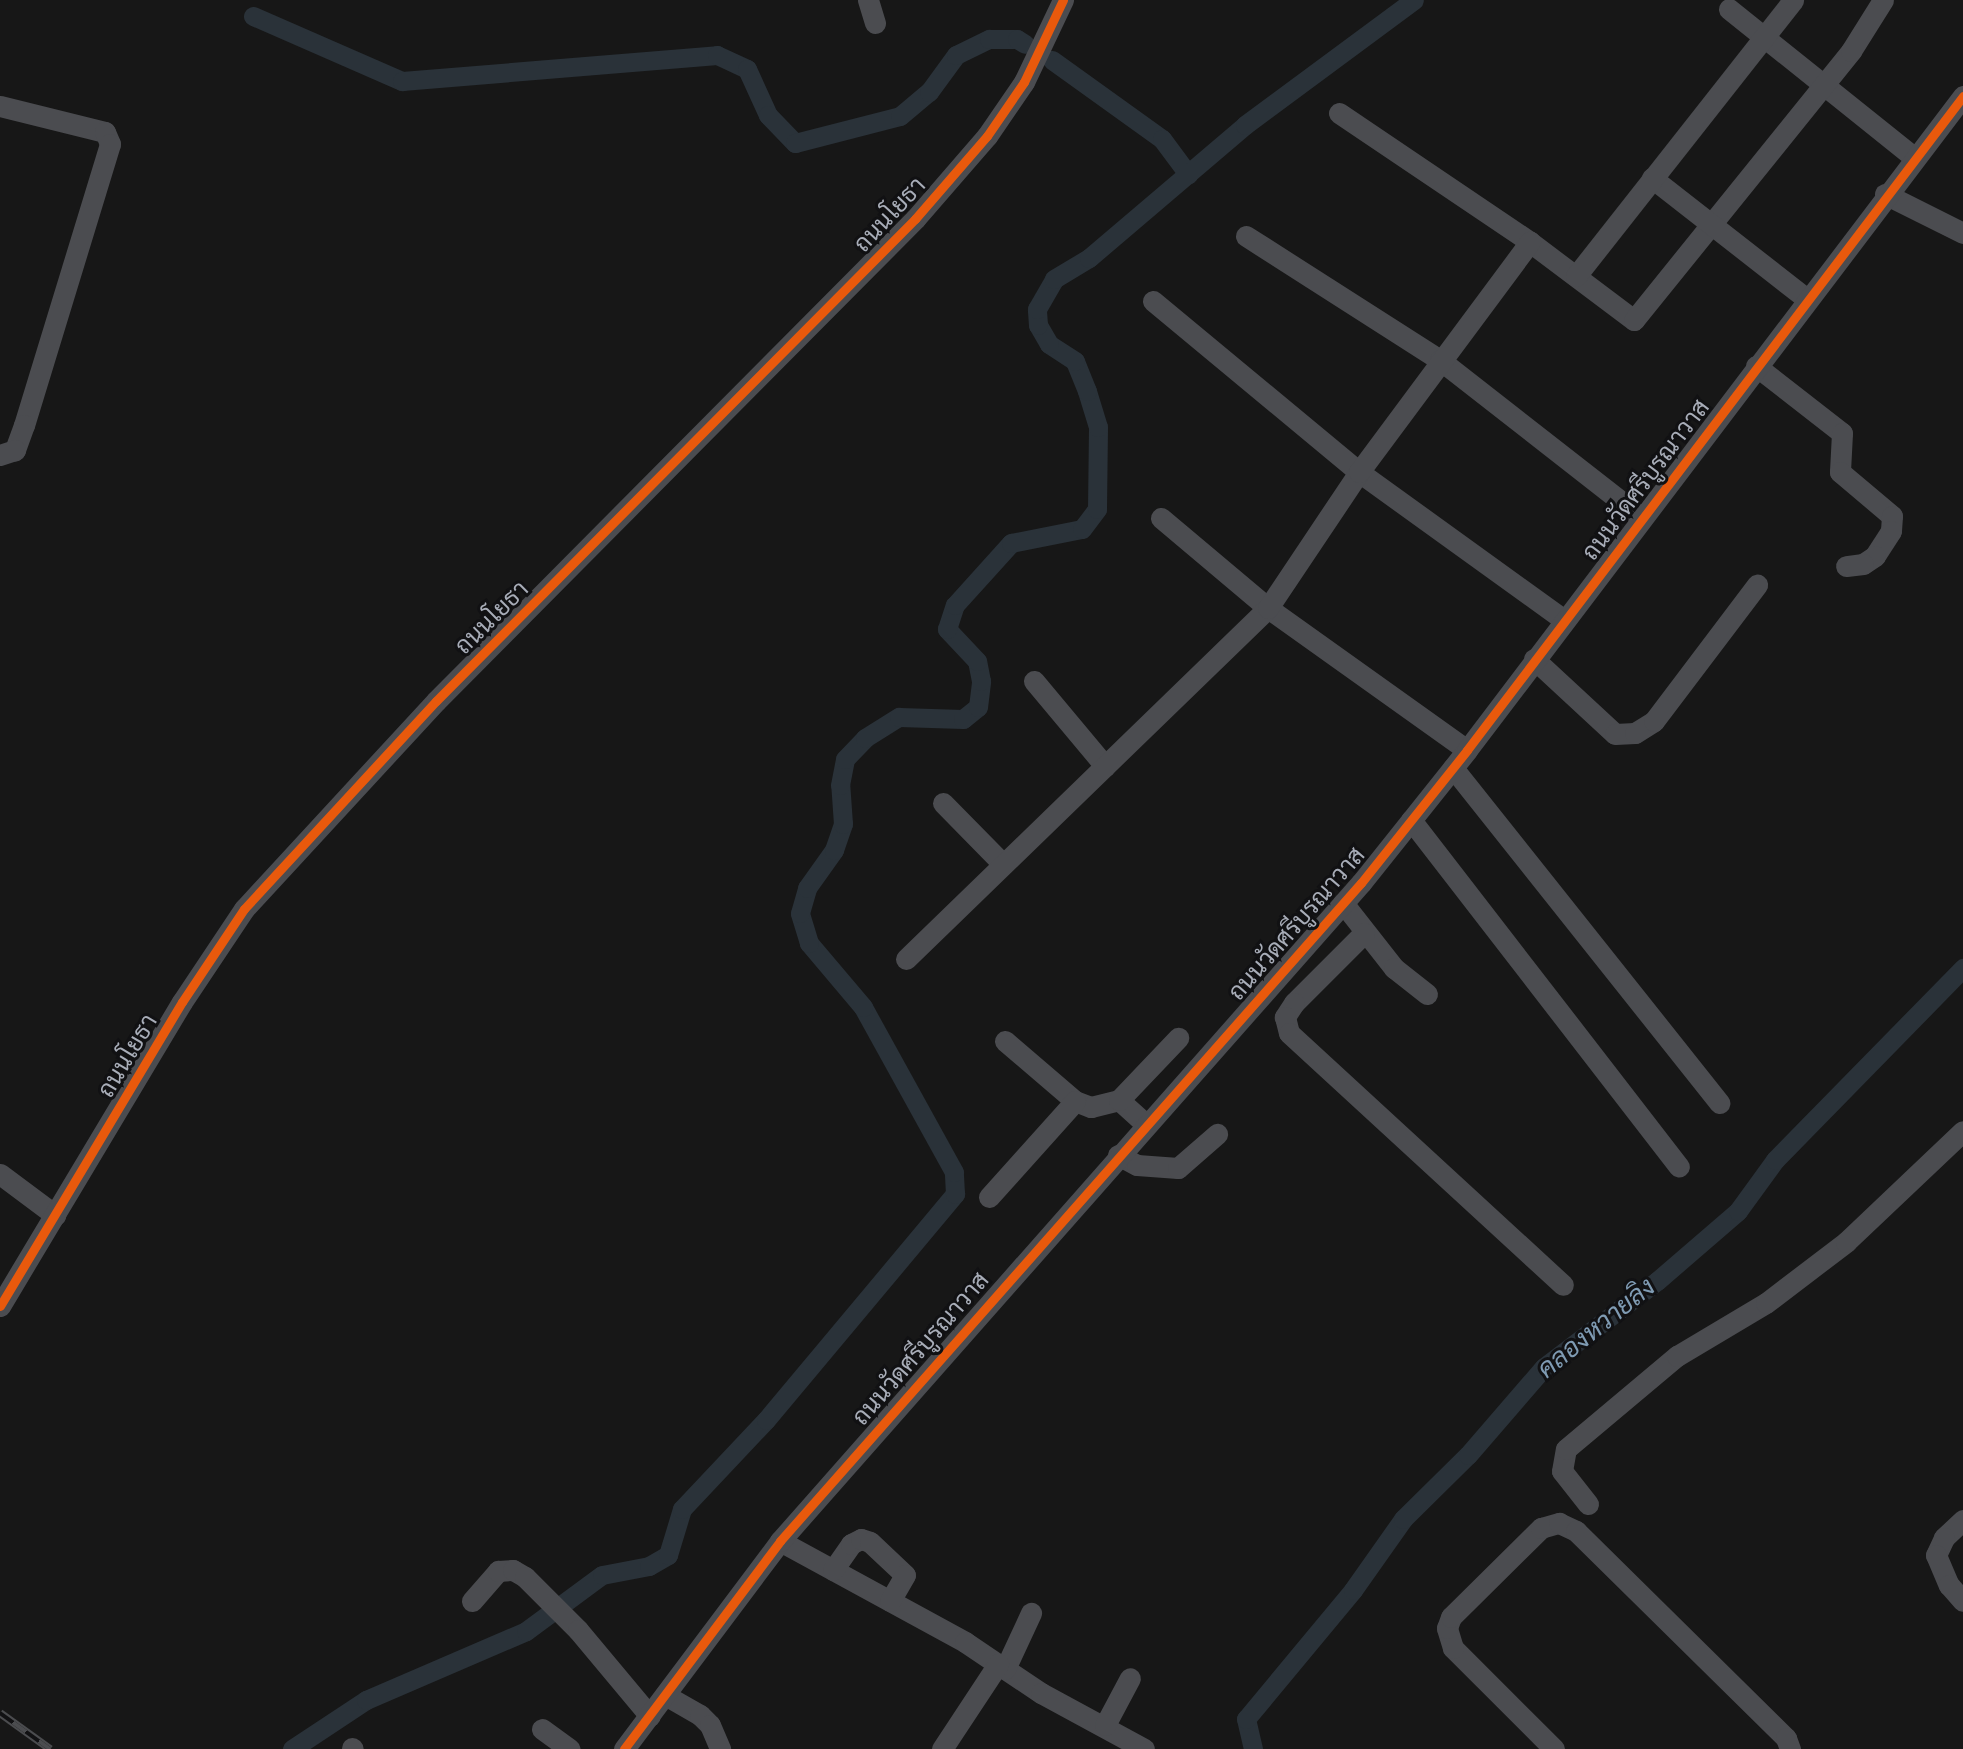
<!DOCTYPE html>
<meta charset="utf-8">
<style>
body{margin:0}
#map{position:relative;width:1963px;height:1749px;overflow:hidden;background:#171717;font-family:"Sofia Sans Condensed",Sarabun,sans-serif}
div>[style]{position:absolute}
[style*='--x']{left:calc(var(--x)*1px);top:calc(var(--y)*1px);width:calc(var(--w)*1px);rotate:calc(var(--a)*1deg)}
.canal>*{height:19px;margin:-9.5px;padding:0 9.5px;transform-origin:9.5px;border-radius:9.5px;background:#2a3239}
.minor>*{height:21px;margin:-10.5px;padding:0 10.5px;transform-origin:10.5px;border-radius:10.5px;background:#4b4c50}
.rail>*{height:8px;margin-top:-4px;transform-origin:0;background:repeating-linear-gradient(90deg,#111113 0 16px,#4b4c4f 0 32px);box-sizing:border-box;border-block:2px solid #4b4c4f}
.cycleway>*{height:9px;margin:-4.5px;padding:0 4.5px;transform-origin:4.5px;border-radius:4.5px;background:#e8590c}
span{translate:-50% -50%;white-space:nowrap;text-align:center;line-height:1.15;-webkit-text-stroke:6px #111113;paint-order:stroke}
.street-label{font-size:24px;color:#a8adb8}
.water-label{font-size:26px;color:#7f9bb3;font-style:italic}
</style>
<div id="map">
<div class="canal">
<i style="--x:253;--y:16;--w:163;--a:23.6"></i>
<i style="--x:402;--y:81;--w:316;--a:-4.7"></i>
<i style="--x:717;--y:55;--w:33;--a:25"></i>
<i style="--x:747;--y:69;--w:51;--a:65.5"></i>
<i style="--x:768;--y:115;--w:39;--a:46"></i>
<i style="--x:795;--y:143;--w:108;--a:-14.4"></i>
<i style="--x:900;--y:116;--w:38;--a:-40"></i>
<i style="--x:929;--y:92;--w:46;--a:-53.9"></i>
<i style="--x:956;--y:55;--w:37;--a:-26"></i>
<i style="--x:989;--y:39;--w:28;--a:0"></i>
<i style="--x:1017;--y:39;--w:9;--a:32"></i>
<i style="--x:1052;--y:60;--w:135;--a:35.7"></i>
<i style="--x:1162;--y:139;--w:44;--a:53.4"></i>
<i style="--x:292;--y:1749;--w:89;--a:-33.5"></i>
<i style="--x:366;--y:1700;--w:174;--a:-23.3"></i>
<i style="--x:526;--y:1631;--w:94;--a:-36.4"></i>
<i style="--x:602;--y:1575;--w:48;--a:-10.8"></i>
<i style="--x:649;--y:1566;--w:22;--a:-30"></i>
<i style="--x:668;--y:1555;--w:48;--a:-73.1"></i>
<i style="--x:682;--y:1509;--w:122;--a:-46.7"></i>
<i style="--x:766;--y:1420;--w:295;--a:-50.1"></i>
<i style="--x:955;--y:1194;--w:22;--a:-93"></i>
<i style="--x:954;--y:1172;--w:188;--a:-118.9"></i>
<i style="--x:863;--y:1007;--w:84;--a:-130.2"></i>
<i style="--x:809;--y:943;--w:31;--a:-107"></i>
<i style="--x:800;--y:913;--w:26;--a:-74"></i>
<i style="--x:807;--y:888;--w:47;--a:-54.6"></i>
<i style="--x:834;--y:850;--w:28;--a:-71"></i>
<i style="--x:843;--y:824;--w:39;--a:-94"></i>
<i style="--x:840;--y:785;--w:26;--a:-79"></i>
<i style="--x:845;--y:759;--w:29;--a:-46"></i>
<i style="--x:865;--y:738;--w:40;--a:-32"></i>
<i style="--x:899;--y:717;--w:64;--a:1.8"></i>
<i style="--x:963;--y:719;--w:19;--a:-39"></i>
<i style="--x:978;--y:707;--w:26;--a:-83"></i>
<i style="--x:981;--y:681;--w:20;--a:-101"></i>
<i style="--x:977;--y:661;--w:44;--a:-133.2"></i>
<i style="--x:947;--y:629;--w:25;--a:-72"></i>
<i style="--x:955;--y:605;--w:84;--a:-47.9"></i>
<i style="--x:1011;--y:543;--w:72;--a:-11.2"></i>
<i style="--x:1082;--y:529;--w:25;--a:-53"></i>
<i style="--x:1097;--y:509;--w:82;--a:-89.3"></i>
<i style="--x:1098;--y:427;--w:38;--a:-107"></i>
<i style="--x:1087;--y:391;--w:32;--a:-112"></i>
<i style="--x:1075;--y:361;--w:31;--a:-147"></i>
<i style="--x:1049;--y:344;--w:22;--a:-120"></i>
<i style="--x:1038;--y:325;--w:16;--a:-94"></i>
<i style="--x:1037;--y:309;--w:34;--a:-60"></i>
<i style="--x:1054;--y:279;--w:41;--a:-31"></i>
<i style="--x:1089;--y:258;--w:205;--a:-40.4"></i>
<i style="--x:1245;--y:125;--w:210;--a:-36.5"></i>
<i style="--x:1253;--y:1749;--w:31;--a:-103"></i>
<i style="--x:1246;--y:1719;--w:168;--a:-50.3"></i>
<i style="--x:1353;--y:1590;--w:87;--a:-54.8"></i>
<i style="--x:1403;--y:1519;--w:91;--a:-44.6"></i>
<i style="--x:1468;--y:1455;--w:116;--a:-49.2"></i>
<i style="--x:1544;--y:1367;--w:142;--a:-37.3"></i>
<i style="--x:1657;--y:1281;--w:107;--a:-40.8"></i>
<i style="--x:1738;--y:1211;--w:63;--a:-54"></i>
<i style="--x:1775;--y:1160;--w:269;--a:-45.6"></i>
</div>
<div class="minor">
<i style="--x:868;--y:0;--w:24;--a:73"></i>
<i style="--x:1729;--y:9;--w:237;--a:38.7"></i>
<i style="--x:0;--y:106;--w:108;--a:13.9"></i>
<i style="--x:105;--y:132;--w:13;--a:67"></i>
<i style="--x:110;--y:144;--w:294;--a:107"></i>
<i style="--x:24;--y:425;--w:27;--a:110"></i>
<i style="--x:15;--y:450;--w:16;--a:162"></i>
<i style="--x:1339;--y:113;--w:230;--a:34"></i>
<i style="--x:1530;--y:242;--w:130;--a:36.9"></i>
<i style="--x:1634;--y:320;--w:346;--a:-51.1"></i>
<i style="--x:1851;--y:51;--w:60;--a:-57.9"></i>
<i style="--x:1652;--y:178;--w:197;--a:38"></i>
<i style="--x:1885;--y:194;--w:87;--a:26.6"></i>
<i style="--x:1246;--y:236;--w:230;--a:32.6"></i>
<i style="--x:1440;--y:360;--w:256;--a:38"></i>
<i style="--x:1576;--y:276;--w:351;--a:-51.8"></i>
<i style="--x:1153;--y:301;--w:268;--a:39.7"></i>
<i style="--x:1359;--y:472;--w:253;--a:35.8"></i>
<i style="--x:1756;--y:366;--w:109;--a:37.9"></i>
<i style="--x:1842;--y:433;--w:39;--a:93"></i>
<i style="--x:1840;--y:472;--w:68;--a:40.2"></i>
<i style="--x:1892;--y:516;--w:15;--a:94"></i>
<i style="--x:1891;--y:531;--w:30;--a:123"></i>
<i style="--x:1875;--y:556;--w:14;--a:146"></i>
<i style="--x:1863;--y:564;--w:17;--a:173"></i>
<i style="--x:1161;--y:518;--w:140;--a:40.1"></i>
<i style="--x:1268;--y:608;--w:244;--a:35.5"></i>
<i style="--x:1534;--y:659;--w:110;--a:42.8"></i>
<i style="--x:1615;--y:734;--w:20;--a:-3"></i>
<i style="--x:1635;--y:733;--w:22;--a:-32"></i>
<i style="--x:1654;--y:721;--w:171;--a:-52.9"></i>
<i style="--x:1034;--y:681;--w:111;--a:50.1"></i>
<i style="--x:1453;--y:768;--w:428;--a:51.5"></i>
<i style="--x:943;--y:803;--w:86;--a:45.5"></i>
<i style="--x:1411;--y:820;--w:438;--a:52.3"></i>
<i style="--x:1343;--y:903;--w:83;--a:51.9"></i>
<i style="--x:1394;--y:968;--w:42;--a:38.2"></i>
<i style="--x:1364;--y:933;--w:99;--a:135"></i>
<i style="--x:1294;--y:1003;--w:17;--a:123"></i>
<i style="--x:1285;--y:1017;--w:16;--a:76"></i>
<i style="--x:1289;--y:1033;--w:372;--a:42.6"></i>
<i style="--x:906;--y:959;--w:504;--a:-44.12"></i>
<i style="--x:1268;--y:608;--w:164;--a:-56.2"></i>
<i style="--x:1359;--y:472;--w:287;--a:-53.4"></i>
<i style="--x:1005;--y:1041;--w:92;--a:40.6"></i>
<i style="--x:1075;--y:1101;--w:17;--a:21"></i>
<i style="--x:1091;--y:1107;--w:29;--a:-14"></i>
<i style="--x:1119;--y:1100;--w:36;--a:42"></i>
<i style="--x:1119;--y:1100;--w:86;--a:-46.4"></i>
<i style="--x:1118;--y:1155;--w:21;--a:28"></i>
<i style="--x:1137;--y:1165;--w:41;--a:4.2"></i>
<i style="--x:1178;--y:1168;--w:52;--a:-41.1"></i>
<i style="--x:0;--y:1174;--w:69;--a:36.7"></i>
<i style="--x:989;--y:1197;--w:129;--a:-48.1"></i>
<i style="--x:0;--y:1306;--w:354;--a:-59.1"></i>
<i style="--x:182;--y:1002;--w:112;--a:-56.3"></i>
<i style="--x:244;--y:909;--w:283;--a:-47.3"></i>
<i style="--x:436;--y:701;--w:680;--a:-45.18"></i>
<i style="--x:915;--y:219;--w:110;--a:-49.1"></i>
<i style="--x:987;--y:136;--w:65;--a:-55.6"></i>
<i style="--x:1024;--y:82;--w:91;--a:-64.6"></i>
<i style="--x:1588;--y:1504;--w:42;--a:-128.2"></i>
<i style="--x:1562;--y:1471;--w:22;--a:-80"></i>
<i style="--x:1566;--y:1449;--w:145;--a:-40"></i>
<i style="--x:1677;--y:1356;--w:104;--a:-30.8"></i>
<i style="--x:1766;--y:1303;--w:101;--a:-37.3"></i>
<i style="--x:1846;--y:1242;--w:161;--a:-43.5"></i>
<i style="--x:1963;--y:1520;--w:26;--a:137"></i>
<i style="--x:1944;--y:1538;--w:19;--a:115"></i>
<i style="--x:1936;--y:1555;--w:33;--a:67"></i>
<i style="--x:1949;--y:1585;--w:21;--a:49"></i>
<i style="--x:780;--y:1541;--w:211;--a:28.6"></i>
<i style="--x:965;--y:1642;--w:92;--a:33.9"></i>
<i style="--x:1041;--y:1693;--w:117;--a:28.5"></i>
<i style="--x:833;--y:1570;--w:32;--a:-55"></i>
<i style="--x:851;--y:1544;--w:11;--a:-27"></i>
<i style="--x:861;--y:1539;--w:9;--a:18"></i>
<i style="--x:870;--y:1542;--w:48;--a:43.3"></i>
<i style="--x:905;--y:1575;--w:30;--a:120"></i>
<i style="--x:472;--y:1601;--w:40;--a:-49"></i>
<i style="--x:498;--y:1571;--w:15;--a:-4"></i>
<i style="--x:513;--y:1570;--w:14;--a:30"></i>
<i style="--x:525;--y:1577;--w:75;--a:45"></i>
<i style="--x:578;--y:1630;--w:112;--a:50.1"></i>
<i style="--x:1005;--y:1669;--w:62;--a:-65.1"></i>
<i style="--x:665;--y:1695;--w:40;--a:29.7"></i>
<i style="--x:700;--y:1715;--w:14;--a:45"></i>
<i style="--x:710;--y:1725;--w:26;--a:67"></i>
<i style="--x:1105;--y:1725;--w:53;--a:-62"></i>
<i style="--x:542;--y:1729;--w:34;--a:36"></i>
<i style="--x:352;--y:1748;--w:1;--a:45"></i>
<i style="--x:624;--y:1749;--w:260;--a:-53.1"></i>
<i style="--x:780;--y:1541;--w:878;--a:-48.56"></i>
<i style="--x:1361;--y:883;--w:170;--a:-51.4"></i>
<i style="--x:1467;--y:750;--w:821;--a:-52.82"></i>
<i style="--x:942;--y:1749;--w:102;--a:-56.6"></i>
<i style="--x:1554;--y:1749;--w:143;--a:-135"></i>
<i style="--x:1453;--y:1648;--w:21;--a:-107"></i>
<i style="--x:1447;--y:1628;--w:12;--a:-70"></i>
<i style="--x:1451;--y:1617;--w:127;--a:-44.7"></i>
<i style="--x:1541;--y:1528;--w:19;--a:-16"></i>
<i style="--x:1559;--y:1523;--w:19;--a:25"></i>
<i style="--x:1576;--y:1531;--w:295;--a:44.6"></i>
<i style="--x:1786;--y:1738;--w:12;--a:70"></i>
</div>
<div class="rail">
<i style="--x:0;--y:1713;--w:62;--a:35.8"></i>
</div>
<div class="cycleway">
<i style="--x:0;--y:1306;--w:354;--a:-59.1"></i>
<i style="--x:182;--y:1002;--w:112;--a:-56.3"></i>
<i style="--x:244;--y:909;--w:283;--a:-47.3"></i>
<i style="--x:436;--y:701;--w:680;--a:-45.18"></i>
<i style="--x:915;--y:219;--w:110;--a:-49.1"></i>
<i style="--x:987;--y:136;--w:65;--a:-55.6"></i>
<i style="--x:1024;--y:82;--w:91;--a:-64.6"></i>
<i style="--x:624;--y:1749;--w:260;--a:-53.1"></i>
<i style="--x:780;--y:1541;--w:878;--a:-48.56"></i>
<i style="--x:1361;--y:883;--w:170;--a:-51.4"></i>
<i style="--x:1467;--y:750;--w:821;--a:-52.82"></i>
</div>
<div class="street-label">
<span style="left:890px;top:215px;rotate:-47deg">ถนนโยธา</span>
<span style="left:1646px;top:480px;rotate:-53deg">ถนนวัดศรีบูรณาวาส</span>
<span style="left:492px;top:618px;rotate:-45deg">ถนนโยธา</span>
<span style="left:1297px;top:924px;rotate:-49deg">ถนนวัดศรีบูรณาวาส</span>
<span style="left:128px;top:1056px;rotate:-59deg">ถนนโยธา</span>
<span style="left:921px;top:1349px;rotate:-49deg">ถนนวัดศรีบูรณาวาส</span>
</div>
<div class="water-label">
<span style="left:1597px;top:1329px;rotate:-39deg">คลองหวายลิง</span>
</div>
</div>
